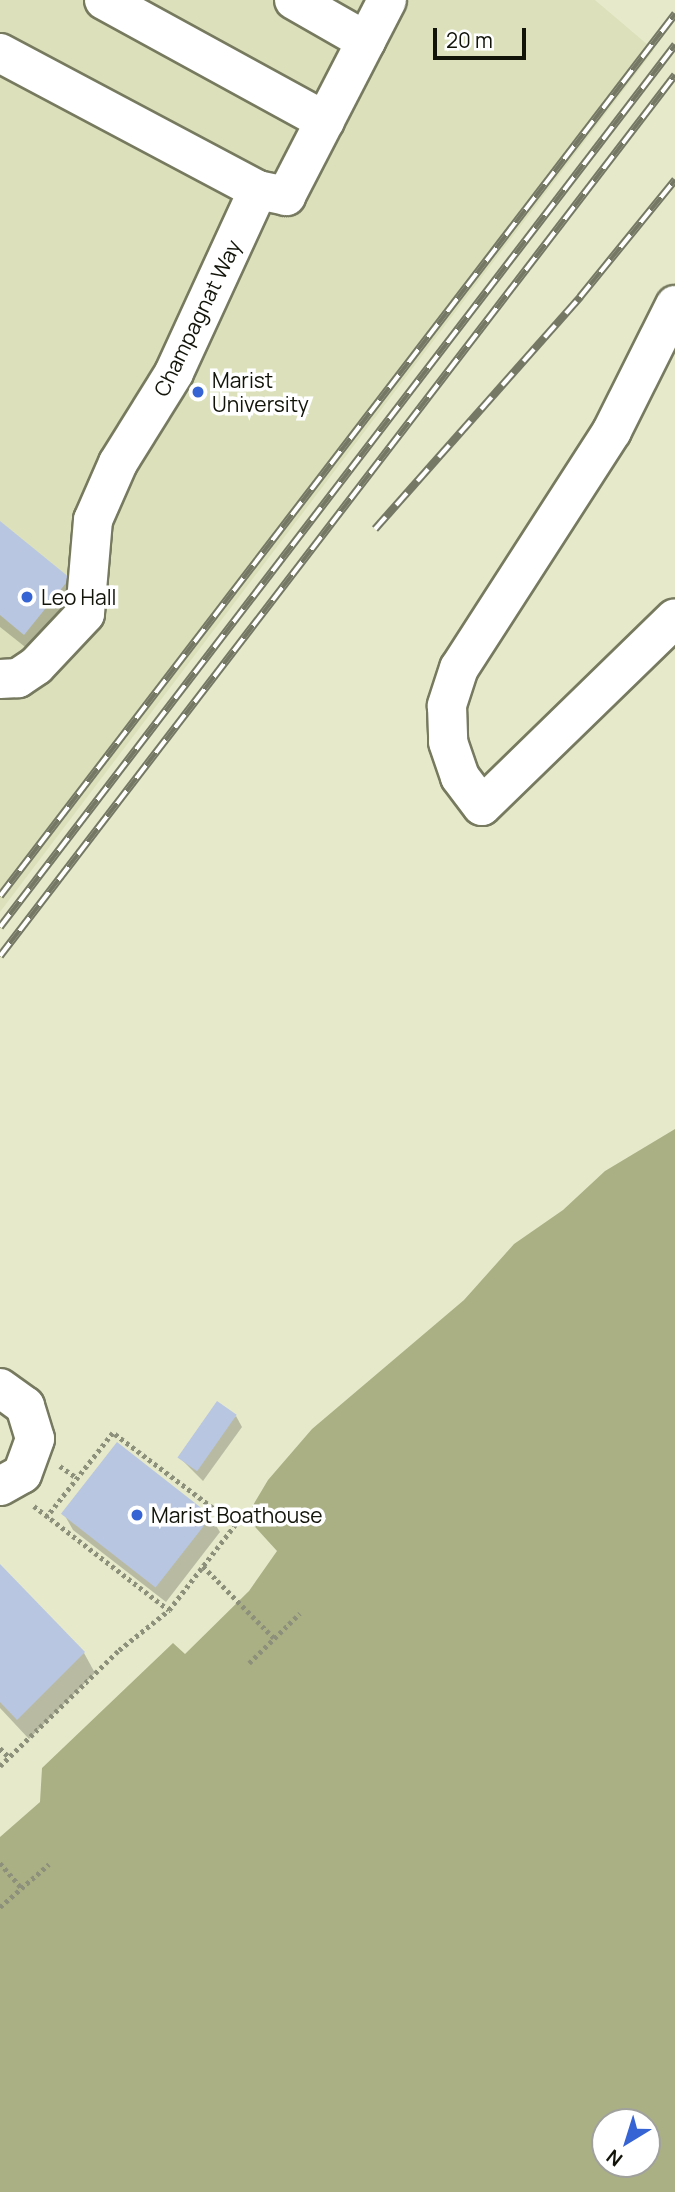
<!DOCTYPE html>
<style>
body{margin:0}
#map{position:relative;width:675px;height:2192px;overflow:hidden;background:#e6eacb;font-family:Manrope,sans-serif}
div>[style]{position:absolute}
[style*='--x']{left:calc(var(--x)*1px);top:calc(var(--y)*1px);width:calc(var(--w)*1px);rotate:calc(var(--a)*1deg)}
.built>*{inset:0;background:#dce1bb}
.water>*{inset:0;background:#abb084}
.shadow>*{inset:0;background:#0003}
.building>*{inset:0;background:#b9c6e1;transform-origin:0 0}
.path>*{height:4.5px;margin-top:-2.25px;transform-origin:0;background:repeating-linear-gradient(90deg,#8d907a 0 3.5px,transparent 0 7px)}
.roads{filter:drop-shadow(2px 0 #777a5f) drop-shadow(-2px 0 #777a5f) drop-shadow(0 2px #777a5f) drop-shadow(0 -2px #777a5f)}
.minor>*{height:38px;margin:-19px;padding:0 19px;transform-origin:19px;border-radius:19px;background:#fff}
.rail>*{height:8px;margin-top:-4px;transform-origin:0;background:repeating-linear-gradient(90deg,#fff 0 16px,#757864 0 32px);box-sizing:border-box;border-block:2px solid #757864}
.dots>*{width:19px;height:19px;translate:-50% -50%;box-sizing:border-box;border:4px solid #fff;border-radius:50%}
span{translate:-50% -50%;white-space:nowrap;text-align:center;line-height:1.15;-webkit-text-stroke:7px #fff;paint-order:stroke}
.street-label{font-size:21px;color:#121309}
.poi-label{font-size:21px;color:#121309}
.left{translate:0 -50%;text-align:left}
.north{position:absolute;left:591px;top:2108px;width:70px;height:70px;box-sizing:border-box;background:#fff;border:2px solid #a0a19d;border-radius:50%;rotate:218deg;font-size:19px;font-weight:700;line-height:28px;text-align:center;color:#121309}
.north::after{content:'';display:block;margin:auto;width:24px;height:32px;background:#3764d4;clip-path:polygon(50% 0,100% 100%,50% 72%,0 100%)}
.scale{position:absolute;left:433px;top:28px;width:93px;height:32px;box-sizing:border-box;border:4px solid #121309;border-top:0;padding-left:9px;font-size:21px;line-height:24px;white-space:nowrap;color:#121309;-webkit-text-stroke:5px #fff;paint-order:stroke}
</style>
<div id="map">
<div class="built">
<i style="clip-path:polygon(0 0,595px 0,654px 50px,0 912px)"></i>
</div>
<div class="water">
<i style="clip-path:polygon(evenodd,675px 1129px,675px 2192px,0 2192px,0 1837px,40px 1802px,42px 1768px,173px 1643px,185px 1654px,249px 1591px,277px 1551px,246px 1517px,268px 1480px,312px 1429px,464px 1300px,514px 1244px,563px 1210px,605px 1171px,675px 1129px,605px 2122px,647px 2122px,647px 2164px,605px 2164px,605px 2122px)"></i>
</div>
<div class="shadow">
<i style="clip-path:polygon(0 524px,69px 579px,83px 604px,39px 658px,0 627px)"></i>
<i style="clip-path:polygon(236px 1416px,242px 1427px,203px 1481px,179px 1457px)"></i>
<i style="clip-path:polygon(64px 1514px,210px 1516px,220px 1532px,166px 1602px,73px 1530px)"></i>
<i style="clip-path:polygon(0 1566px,84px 1653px,95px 1673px,29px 1739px,0 1708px)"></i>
</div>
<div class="building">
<i style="clip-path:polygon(0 521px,70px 578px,24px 635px,0 615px)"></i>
<i style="left:217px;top:1401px;width:24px;height:69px;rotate:35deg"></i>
<i style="left:117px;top:1442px;width:120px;height:91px;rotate:38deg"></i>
<i style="clip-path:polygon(0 1564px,85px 1652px,17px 1720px,0 1702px)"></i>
</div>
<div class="path">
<i style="--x:60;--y:1466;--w:19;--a:35"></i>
<i style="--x:34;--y:1506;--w:170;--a:37.6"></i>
<i style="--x:203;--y:1566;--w:101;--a:45.4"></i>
<i style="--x:249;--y:1663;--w:71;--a:-44.4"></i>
<i style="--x:0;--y:1748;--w:13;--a:45"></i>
<i style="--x:0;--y:1766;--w:166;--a:-44.3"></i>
<i style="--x:119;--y:1650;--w:64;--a:-38.7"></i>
<i style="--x:169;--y:1610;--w:108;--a:-52.2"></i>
<i style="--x:235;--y:1525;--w:153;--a:-143"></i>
<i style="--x:113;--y:1433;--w:107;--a:128.2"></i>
<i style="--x:0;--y:1863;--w:33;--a:49"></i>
<i style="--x:0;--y:1907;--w:65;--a:-41.3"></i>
</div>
<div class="roads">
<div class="minor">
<i style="--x:104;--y:0;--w:252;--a:28.7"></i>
<i style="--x:294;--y:0;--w:83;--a:29.7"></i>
<i style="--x:0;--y:53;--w:292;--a:28"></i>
<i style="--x:258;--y:190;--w:201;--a:114.7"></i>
<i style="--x:174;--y:373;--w:106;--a:121.9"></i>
<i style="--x:118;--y:463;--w:62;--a:113.7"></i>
<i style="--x:93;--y:520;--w:94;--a:94.9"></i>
<i style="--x:85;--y:614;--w:71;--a:133.3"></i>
<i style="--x:36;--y:666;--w:22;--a:146"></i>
<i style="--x:18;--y:678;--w:18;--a:177"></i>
<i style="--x:258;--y:190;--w:29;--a:12"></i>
<i style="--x:286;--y:196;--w:220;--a:-62.7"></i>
<i style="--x:675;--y:305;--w:141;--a:116.6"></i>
<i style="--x:612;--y:431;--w:282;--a:122.8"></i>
<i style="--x:459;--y:668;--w:40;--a:108"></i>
<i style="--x:447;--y:706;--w:36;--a:88"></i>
<i style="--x:448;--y:742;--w:37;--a:71"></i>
<i style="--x:460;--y:777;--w:36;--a:53"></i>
<i style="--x:482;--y:806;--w:269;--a:-44.2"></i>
<i style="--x:0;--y:1388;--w:31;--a:36"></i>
<i style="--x:25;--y:1406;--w:34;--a:73"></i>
<i style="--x:35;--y:1439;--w:37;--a:110"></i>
<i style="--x:22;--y:1474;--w:25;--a:151"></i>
</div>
</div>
<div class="rail">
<i style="--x:375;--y:529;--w:310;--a:-48.5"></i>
<i style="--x:580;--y:297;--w:151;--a:-50.9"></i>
<i style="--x:0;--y:896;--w:1111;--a:-52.57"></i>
<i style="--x:0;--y:927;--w:1111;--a:-52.57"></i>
<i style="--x:0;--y:956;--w:1110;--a:-52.54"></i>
</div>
<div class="dots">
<i style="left:198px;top:392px;background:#3764d4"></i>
<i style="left:27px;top:597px;background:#3764d4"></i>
<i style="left:137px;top:1515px;background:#3764d4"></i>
</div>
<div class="street-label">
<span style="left:197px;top:318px;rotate:-64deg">Champagnat Way</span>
</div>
<div class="poi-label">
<span class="left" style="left:212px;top:392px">Marist<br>University</span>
<span class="left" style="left:41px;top:597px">Leo Hall</span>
<span class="left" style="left:151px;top:1515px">Marist Boathouse</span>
</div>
<div class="north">N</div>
<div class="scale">20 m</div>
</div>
